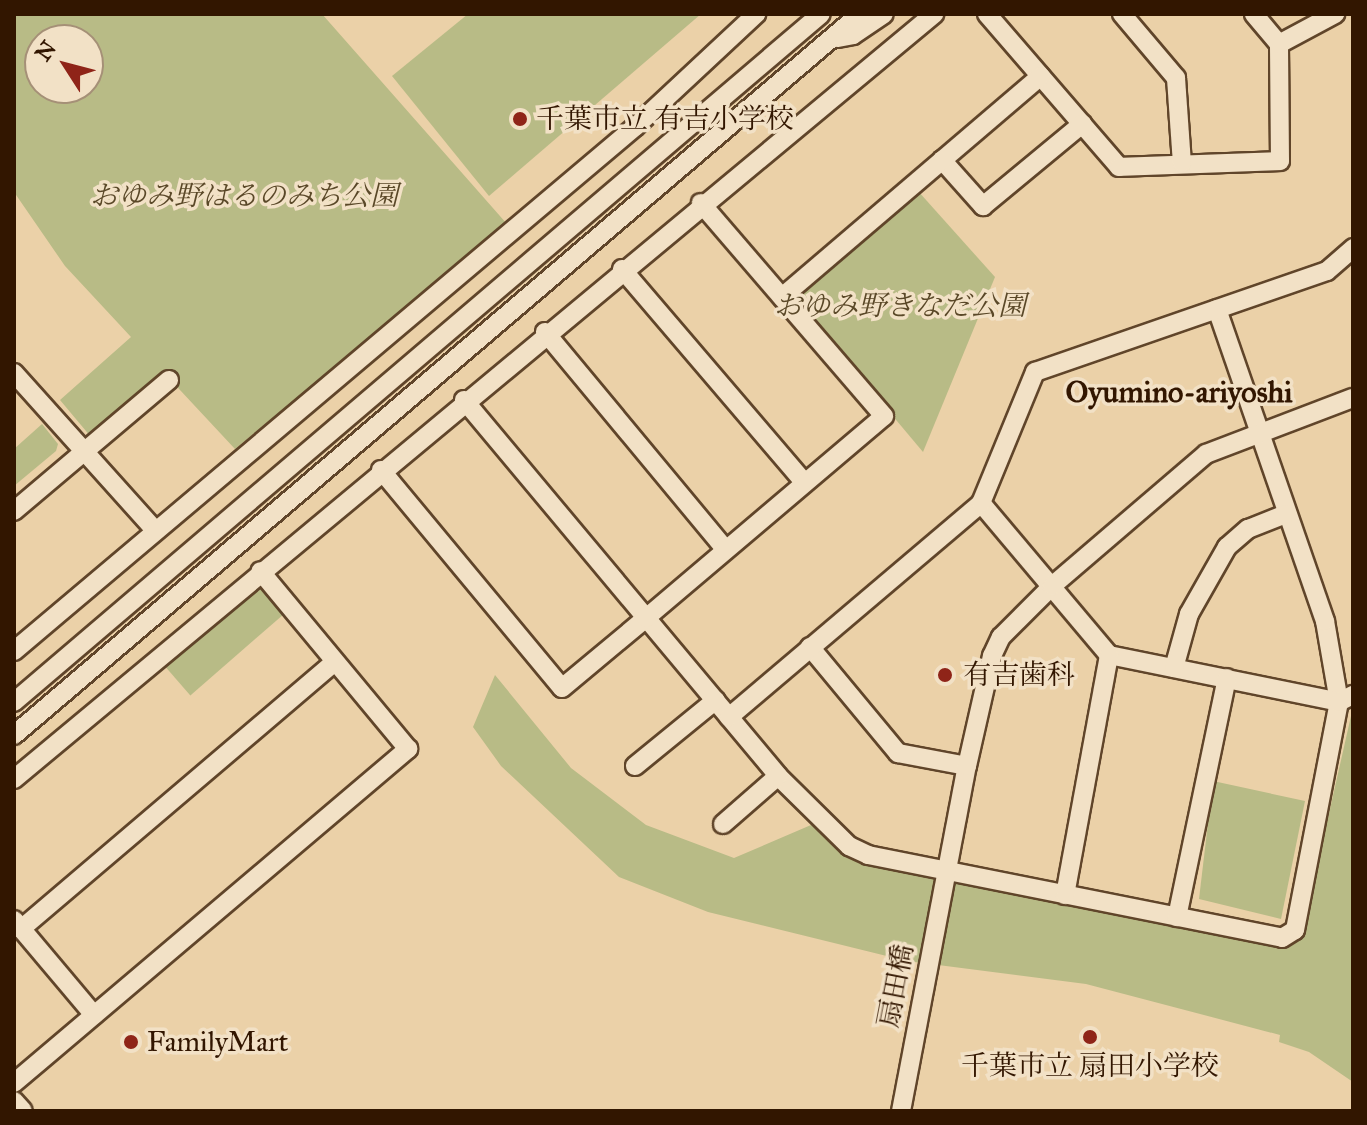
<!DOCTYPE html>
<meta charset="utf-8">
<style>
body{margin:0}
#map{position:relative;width:1367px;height:1125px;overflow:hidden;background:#ebd1a8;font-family:"IM FELL Great Primer","Noto Serif JP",serif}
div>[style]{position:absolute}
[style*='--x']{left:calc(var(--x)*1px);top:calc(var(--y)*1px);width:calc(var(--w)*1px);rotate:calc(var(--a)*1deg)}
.green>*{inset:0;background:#b8bb86;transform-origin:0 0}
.roads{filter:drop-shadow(2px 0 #60452a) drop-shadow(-2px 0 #60452a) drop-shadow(0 2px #60452a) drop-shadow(0 -2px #60452a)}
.minor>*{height:18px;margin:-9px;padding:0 9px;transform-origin:9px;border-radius:9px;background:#f2e1c6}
.dots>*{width:22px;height:22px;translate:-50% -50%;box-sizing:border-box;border:4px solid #f2e1c6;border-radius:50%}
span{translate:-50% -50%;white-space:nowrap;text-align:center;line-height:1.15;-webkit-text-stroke:7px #f2e1c6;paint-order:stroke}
.poi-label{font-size:28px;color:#321600}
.left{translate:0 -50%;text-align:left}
.park-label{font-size:28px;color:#5a4828;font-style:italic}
.street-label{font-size:28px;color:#321600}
.neighbourhood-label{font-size:30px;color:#321600;font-weight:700}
.frame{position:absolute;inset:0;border:16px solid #321600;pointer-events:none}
.north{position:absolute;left:24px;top:24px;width:80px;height:80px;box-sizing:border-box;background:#f2e1c6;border:2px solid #a59077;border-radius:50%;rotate:306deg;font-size:22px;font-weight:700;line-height:32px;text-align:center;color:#321600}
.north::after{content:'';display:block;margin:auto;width:28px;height:36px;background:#8f2418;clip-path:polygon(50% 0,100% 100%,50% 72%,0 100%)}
</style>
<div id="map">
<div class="green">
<i style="clip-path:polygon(evenodd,14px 14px,322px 14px,507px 224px,235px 449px,166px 375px,91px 437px,60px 400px,131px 337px,65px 266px,14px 192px,14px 14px,40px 40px,88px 40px,88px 88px,40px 88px,40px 40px)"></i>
<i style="clip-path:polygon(468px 14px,701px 14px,489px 196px,392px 76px)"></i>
<i style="clip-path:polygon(918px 191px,995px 277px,923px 452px,792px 296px)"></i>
<i style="clip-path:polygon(42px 424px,58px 444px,56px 451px,14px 486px,14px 449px)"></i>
<i style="left:253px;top:580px;width:46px;height:123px;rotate:49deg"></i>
<i style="clip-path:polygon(495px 675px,571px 768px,646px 825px,734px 858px,811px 825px,855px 861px,1277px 947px,1302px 933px,1353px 707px,1353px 1082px,1309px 1052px,1279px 1042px,1280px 1035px,1086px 984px,907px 961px,708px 912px,619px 877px,501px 766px,473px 727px)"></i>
<i style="clip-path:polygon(1213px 781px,1305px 801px,1281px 919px,1199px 899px)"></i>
</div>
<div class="roads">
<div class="minor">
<i style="--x:987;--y:14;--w:202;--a:49.2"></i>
<i style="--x:1119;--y:167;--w:161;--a:-2.1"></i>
<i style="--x:1280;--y:161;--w:117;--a:-90.5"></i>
<i style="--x:1279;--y:44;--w:39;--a:-130"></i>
<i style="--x:1122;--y:14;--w:84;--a:49.8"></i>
<i style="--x:1176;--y:78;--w:85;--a:86"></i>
<i style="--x:838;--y:38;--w:15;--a:-11"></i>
<i style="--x:853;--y:35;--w:37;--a:-34"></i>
<i style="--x:1279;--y:44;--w:64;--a:-28.2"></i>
<i style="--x:942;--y:160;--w:62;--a:48.3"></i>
<i style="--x:983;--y:206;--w:129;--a:-39.6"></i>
<i style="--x:622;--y:269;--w:280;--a:49.5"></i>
<i style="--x:782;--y:297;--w:340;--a:-40.5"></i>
<i style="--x:545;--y:332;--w:282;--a:50.3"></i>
<i style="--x:14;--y:373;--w:211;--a:48.1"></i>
<i style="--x:464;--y:400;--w:490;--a:50.1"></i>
<i style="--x:778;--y:776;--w:100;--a:44.6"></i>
<i style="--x:849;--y:846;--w:21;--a:25"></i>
<i style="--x:868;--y:855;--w:422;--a:11.3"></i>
<i style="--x:1282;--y:938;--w:15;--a:-32"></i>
<i style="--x:1295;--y:930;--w:232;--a:-79.1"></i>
<i style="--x:1339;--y:702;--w:82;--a:-99.8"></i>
<i style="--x:1325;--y:621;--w:330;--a:-109.1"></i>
<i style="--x:381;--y:470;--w:283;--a:50.3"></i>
<i style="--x:562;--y:688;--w:109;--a:-39.8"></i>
<i style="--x:646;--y:618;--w:312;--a:-40.3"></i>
<i style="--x:884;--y:416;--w:281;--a:-130.7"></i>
<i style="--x:981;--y:503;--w:199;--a:49.9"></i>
<i style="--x:1109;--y:655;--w:235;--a:11.5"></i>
<i style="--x:1339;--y:702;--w:16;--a:-27"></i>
<i style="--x:14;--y:511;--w:203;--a:-40.2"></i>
<i style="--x:810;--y:647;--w:138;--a:50.3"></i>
<i style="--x:898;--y:753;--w:70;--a:10.7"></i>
<i style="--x:14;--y:651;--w:813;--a:-40.16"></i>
<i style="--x:635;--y:127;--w:166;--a:-43"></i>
<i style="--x:1174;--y:668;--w:56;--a:-74.5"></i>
<i style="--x:1189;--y:614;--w:77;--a:-60.4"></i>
<i style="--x:1227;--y:547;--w:28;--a:-41"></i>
<i style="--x:1248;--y:529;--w:41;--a:-21.5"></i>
<i style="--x:14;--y:702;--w:1060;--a:-40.45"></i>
<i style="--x:729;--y:717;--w:331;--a:-40.3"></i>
<i style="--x:981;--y:503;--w:142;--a:-67.6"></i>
<i style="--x:1035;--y:372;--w:309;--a:-19.1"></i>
<i style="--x:1327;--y:271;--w:35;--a:-41"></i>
<i style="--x:14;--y:735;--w:1112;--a:-40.44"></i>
<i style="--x:635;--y:766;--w:104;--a:-39.2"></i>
<i style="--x:14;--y:779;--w:1197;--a:-39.74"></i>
<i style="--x:723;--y:824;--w:73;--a:-41.1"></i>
<i style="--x:1065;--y:895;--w:244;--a:-79.6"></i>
<i style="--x:1177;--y:917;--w:244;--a:-78.2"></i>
<i style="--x:14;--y:920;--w:124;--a:49.9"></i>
<i style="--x:21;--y:929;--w:412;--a:-40.4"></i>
<i style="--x:14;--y:1083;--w:517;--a:-40.29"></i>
<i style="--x:408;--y:749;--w:231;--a:-129.7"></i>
<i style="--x:14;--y:1101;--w:13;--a:48"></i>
<i style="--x:901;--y:1111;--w:351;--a:-79.2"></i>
<i style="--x:967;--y:766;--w:113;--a:-77.2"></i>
<i style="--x:992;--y:656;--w:21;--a:-65"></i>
<i style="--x:1001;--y:637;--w:72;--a:-45"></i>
<i style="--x:1052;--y:586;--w:203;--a:-40.6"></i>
<i style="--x:1206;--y:454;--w:157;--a:-20.9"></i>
</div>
</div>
<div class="dots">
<i style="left:520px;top:119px;background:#8f2418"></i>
<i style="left:945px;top:675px;background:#8f2418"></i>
<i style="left:1090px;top:1037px;background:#8f2418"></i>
<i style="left:131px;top:1042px;background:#8f2418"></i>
</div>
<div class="poi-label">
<span class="left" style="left:536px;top:119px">千葉市立 有吉小学校</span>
<span class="left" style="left:963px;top:675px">有吉歯科</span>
<span class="left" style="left:147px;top:1042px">FamilyMart</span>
<span style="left:1090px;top:1066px">千葉市立 扇田小学校</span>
</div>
<div class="park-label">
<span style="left:244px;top:196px">おゆみ野はるのみち公園</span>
<span style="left:900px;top:306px">おゆみ野きなだ公園</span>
</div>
<div class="street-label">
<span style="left:896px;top:986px;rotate:-79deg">扇田橋</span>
</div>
<div class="neighbourhood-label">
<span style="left:1179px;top:392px">Oyumino-ariyoshi</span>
</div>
<div class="frame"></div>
<div class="north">N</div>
</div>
